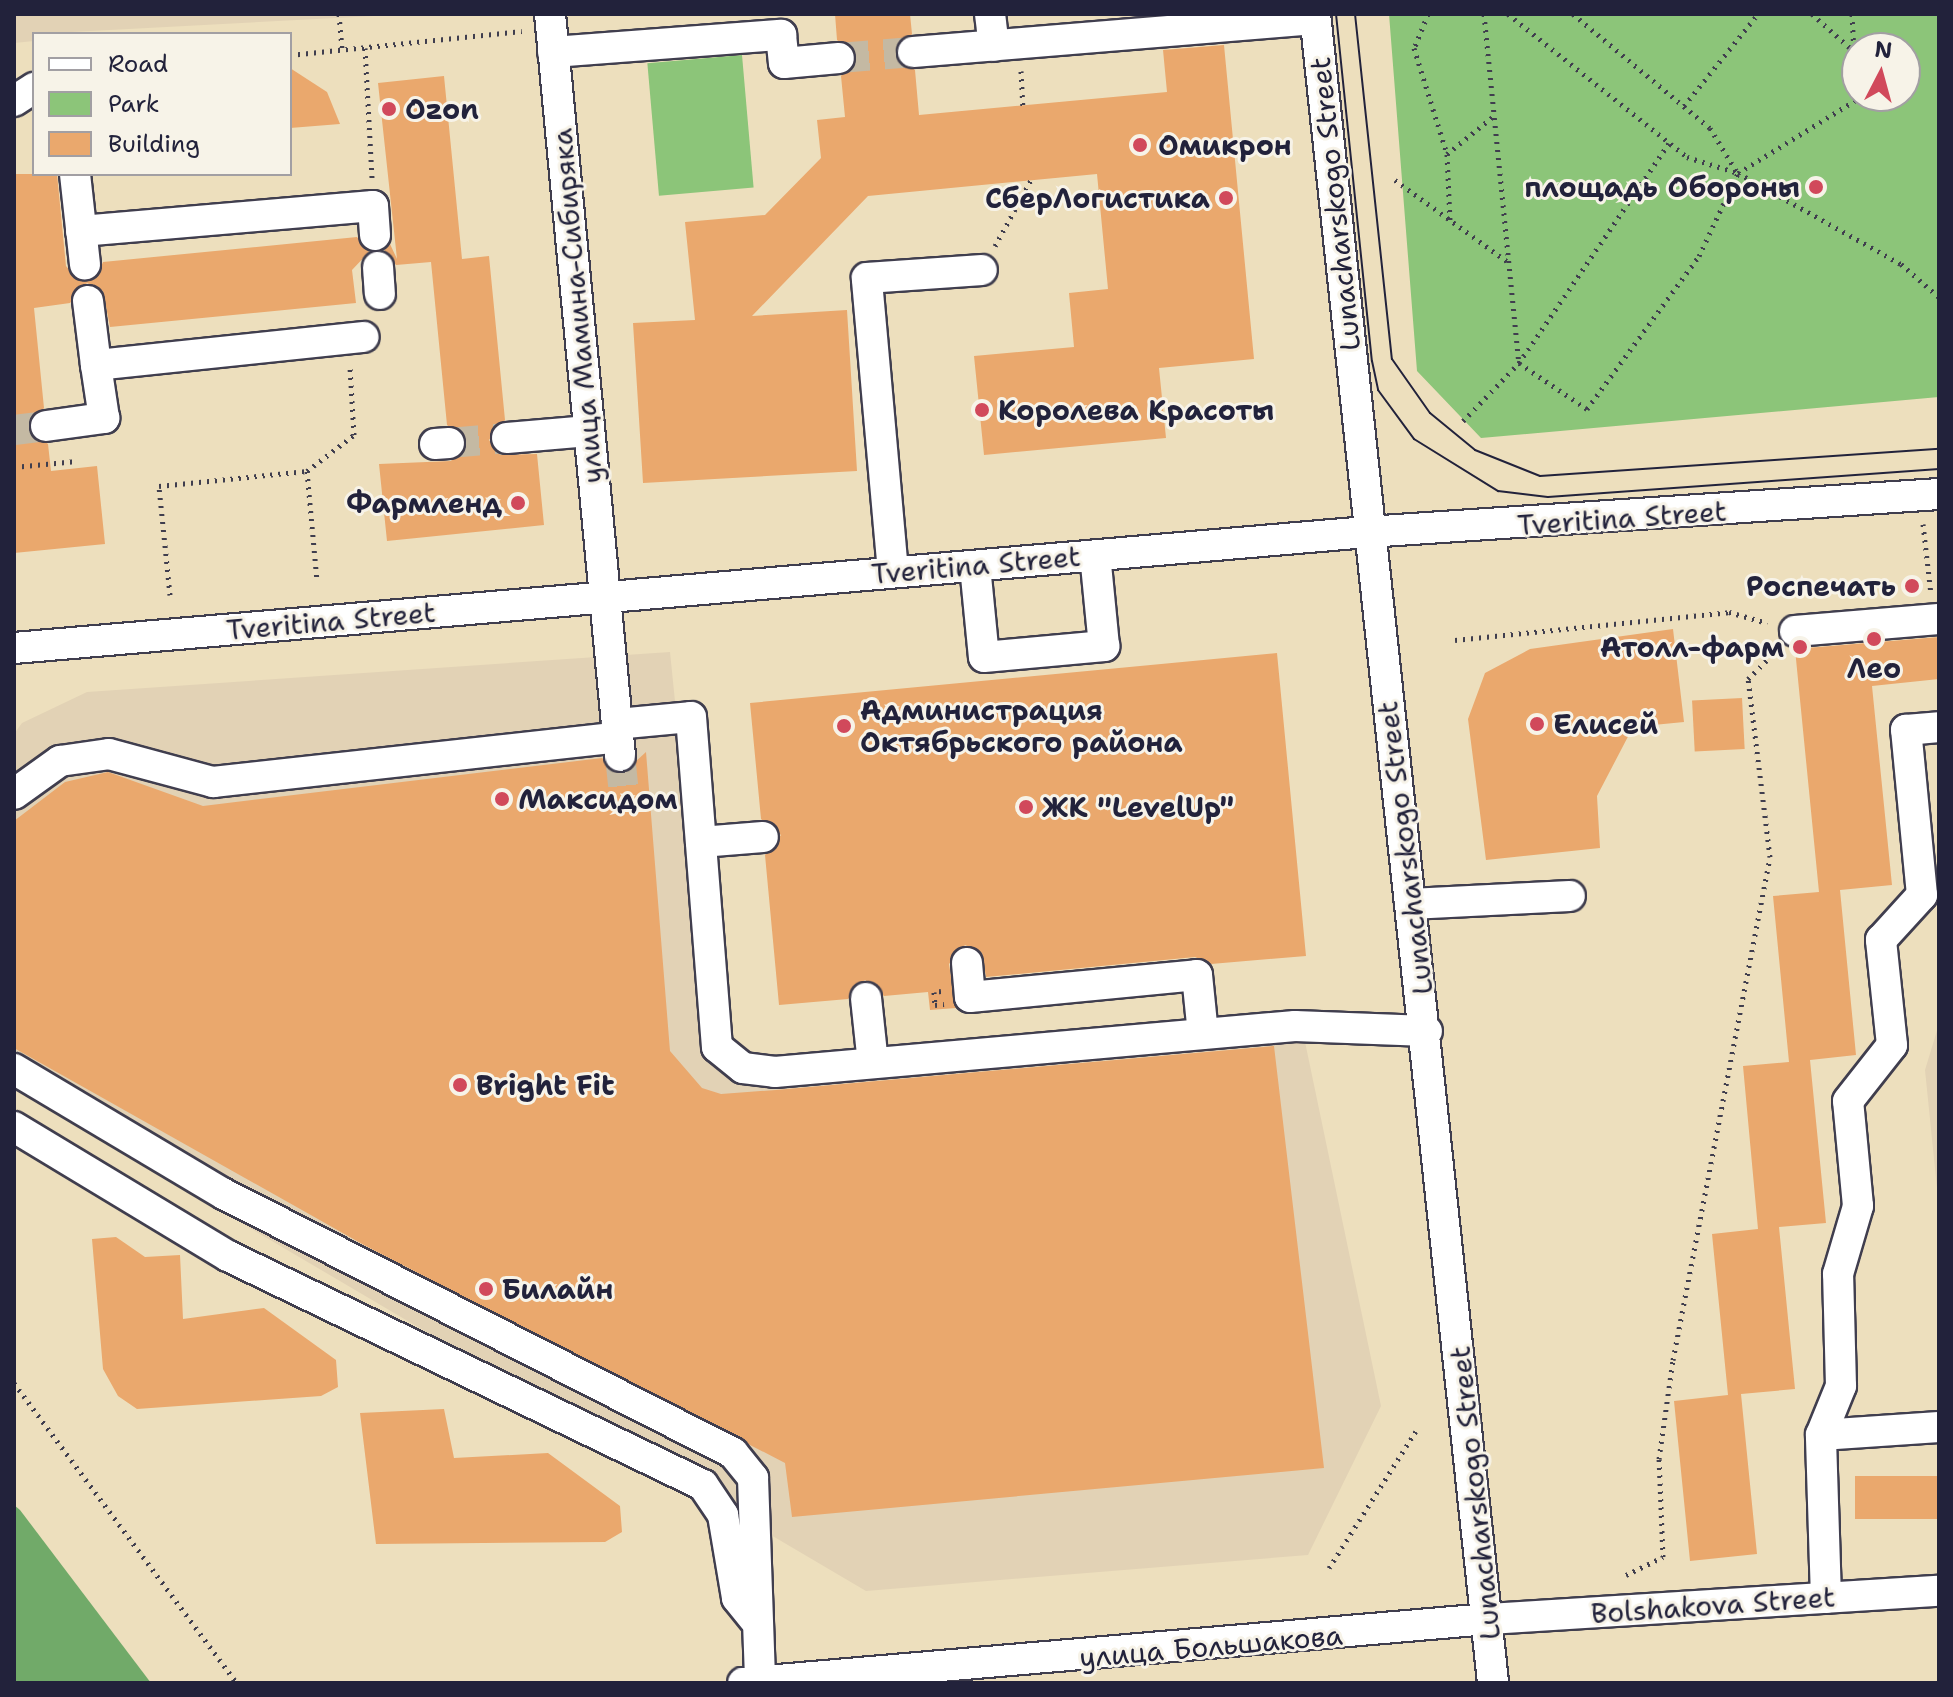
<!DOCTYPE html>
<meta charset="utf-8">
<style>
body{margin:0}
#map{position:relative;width:1953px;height:1697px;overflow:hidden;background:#eddfbd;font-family:"Shantell Sans",sans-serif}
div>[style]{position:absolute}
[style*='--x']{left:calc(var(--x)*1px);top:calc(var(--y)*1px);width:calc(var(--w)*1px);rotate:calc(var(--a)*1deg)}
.built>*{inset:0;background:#e2d2b5}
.green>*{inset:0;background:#8cc579;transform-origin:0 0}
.forest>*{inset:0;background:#71aa69}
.building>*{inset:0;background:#eaa86d;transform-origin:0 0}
.minor-tunnel>*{height:30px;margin-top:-15px;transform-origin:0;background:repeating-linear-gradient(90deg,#c4b9a3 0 30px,transparent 0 45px)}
.path>*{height:5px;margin-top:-2.5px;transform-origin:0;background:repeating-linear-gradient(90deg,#403e4e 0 2px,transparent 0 8px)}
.roads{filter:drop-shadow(2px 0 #403e4e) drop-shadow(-2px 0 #403e4e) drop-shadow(0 2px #403e4e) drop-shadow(0 -2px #403e4e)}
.minor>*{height:30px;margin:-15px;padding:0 15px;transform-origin:15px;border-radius:15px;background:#fff}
.tram>*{height:2px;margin:-1px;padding:0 1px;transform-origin:1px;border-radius:1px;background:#22223b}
.dots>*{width:22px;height:22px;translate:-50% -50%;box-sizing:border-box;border:4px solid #f7f3e8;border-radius:50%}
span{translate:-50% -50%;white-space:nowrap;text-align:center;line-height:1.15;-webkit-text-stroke:6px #f7f3e8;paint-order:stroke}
.poi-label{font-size:28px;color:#22223b;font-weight:700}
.left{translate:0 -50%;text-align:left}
.right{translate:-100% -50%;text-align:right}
.street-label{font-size:28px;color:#22223b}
.frame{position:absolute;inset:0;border:16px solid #22223b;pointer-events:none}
.legend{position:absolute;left:32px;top:32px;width:260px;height:144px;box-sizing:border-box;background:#f7f3e8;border:2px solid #a29fa3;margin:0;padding:10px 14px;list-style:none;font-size:24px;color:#22223b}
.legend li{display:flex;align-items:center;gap:16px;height:40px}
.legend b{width:40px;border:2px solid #a29fa3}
.north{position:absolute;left:1841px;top:32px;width:80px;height:80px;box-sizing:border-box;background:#f7f3e8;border:2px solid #a29fa3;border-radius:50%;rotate:6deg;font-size:22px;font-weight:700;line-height:32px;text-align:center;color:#22223b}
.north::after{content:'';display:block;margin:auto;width:28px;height:36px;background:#d1495b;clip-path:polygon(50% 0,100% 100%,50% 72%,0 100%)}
</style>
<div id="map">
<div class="built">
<i style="clip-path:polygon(14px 14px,412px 14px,34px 34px,34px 41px,14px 43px)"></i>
<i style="clip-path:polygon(670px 652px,712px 1066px,768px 1083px,1304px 1037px,1381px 1406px,1308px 1555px,866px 1591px,14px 1089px,14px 734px,22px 723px,87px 692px)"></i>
<i style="clip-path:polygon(1939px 1024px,1939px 1208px,1925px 1070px)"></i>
</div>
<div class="green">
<i style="clip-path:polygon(evenodd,1389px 14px,1939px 14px,1939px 397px,1481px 438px,1417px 371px,1389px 14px,1905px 48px,1905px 96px,1857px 96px,1857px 48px,1905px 48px)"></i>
<i style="left:742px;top:55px;width:133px;height:95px;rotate:85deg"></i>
</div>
<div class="forest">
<i style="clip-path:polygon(14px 1505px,20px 1510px,151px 1683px,14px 1683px)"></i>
</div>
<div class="building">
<i style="clip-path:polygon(835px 14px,910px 14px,912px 34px,895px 54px,915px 70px,919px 115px,1167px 92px,1163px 50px,1224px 45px,1254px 359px,1159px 368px,1166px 438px,984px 455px,974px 356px,1074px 347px,1069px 293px,1108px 289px,1097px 174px,868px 196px,752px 316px,847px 310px,857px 471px,643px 483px,633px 323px,695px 320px,685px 222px,765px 215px,821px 158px,817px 120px,845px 117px,841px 76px,857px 57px,837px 40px)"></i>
<i style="clip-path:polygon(290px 68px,327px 92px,340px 124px,290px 128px)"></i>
<i style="clip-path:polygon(444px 76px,462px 259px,489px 256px,505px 420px,489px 440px,500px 455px,537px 454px,544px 525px,387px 541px,379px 464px,451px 461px,467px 442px,447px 425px,431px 262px,396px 265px,384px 250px,390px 244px,397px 259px,378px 83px)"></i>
<i style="clip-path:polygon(14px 174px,57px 174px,66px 266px,79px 281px,96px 278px,103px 262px,357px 237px,369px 252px,352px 270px,356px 303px,110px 327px,103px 291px,87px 283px,70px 303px,34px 308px,44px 408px,28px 429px,48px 444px,51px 471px,97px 466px,105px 544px,14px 553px)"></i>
<i style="clip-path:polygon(1673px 629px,1684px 722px,1633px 727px,1597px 796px,1600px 848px,1486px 860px,1468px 719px,1485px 673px,1530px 649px)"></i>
<i style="clip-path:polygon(1939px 637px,1939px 679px,1872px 686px,1892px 885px,1840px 890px,1856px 1055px,1810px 1060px,1826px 1223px,1779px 1227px,1795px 1389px,1741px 1394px,1757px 1554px,1690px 1561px,1674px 1401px,1728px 1395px,1712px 1234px,1758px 1229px,1743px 1066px,1789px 1062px,1773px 896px,1819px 892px,1795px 649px)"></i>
<i style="clip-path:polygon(1277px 653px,1306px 956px,1211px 964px,1195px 957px,986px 977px,982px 953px,965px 945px,949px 964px,956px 1008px,930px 1010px,928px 992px,884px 996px,865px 980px,848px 999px,779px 1005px,765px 855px,781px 835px,761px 819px,750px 703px)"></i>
<i style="left:1742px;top:698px;width:51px;height:50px;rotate:87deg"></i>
<i style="clip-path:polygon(646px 752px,670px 1051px,702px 1088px,721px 1094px,776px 1090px,1274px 1046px,1324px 1468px,792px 1517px,785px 1463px,364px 1245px,14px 1048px,14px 821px,65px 782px,108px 772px,203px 806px,602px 758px,622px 774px)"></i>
<i style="clip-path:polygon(116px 1237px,145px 1257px,180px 1255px,183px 1319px,264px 1308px,336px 1360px,338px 1387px,321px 1396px,137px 1409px,118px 1396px,103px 1369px,92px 1239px)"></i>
<i style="clip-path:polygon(444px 1409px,454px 1458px,548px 1453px,620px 1506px,622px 1532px,605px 1542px,376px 1544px,360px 1413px)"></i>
<i style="left:1939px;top:1476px;width:43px;height:84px;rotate:90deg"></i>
</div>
<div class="minor-tunnel">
<i style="--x:839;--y:58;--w:74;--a:-4.6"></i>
<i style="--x:14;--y:430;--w:32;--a:-7"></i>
<i style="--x:449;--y:443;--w:58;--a:-4.9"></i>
<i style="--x:620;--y:756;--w:47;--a:83.9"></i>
</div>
<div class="path">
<i style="--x:339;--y:14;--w:36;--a:85"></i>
<i style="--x:1428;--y:14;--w:37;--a:112"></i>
<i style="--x:1414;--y:48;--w:111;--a:72.7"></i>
<i style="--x:1447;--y:154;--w:66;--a:87.4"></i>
<i style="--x:1484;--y:14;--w:351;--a:84.3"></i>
<i style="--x:1519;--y:363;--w:266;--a:-55.7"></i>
<i style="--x:1508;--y:14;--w:229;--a:38.6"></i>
<i style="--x:1687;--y:157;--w:53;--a:17.4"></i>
<i style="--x:1738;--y:173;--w:187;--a:29.2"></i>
<i style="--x:1901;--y:264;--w:50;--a:41"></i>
<i style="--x:1573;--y:14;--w:178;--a:39.8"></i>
<i style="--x:1710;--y:128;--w:52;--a:58.5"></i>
<i style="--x:1812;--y:14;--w:60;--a:41.6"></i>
<i style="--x:1852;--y:14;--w:34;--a:87"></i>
<i style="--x:365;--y:48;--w:131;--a:86.9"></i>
<i style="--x:290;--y:55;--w:233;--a:-5.9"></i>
<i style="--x:1021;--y:71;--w:35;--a:87"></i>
<i style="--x:1684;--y:106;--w:118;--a:-51.2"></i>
<i style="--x:1447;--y:154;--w:62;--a:-39.1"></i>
<i style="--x:1395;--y:180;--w:140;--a:36"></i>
<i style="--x:995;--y:246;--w:75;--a:-61.4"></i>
<i style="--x:1463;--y:421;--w:81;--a:-46"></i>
<i style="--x:1519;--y:363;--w:82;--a:34.1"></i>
<i style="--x:1587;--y:409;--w:190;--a:-53.8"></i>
<i style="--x:1699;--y:256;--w:92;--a:-64.8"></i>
<i style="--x:1738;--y:173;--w:146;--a:-31.8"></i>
<i style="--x:14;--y:467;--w:63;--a:-5.4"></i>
<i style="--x:307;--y:471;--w:59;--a:-37.5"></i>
<i style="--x:354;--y:435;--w:67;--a:-93.4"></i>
<i style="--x:1923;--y:524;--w:70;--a:83.5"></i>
<i style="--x:170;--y:595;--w:110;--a:-95.8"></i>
<i style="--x:159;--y:486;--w:149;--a:-5.8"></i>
<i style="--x:307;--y:471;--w:109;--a:84.8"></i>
<i style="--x:1455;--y:640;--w:275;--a:-5.8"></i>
<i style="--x:1729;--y:612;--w:40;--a:16"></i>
<i style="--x:941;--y:991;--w:7;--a:172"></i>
<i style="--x:934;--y:992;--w:13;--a:86"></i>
<i style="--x:935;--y:1005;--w:9;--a:-6"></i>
<i style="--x:14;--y:1383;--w:374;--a:53.4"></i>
<i style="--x:1329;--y:1568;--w:162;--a:-57.6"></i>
<i style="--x:1626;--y:1575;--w:41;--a:-25.9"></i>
<i style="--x:1663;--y:1557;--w:98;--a:-92.3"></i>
<i style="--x:1659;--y:1459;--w:100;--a:-82"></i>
<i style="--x:1673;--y:1360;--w:512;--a:-79.08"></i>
<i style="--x:1770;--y:857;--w:179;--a:-97"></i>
<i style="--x:1748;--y:679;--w:38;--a:-45"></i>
</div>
<div class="roads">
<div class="minor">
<i style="--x:550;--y:14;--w:745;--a:84.61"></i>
<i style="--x:990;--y:14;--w:32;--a:83"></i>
<i style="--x:1315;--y:14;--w:1678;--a:83.91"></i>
<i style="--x:553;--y:52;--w:229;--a:-4.3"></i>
<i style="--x:781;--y:35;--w:28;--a:84"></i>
<i style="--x:784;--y:63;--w:55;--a:-5.2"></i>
<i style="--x:913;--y:52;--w:403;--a:-4.7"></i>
<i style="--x:14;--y:101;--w:24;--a:-33"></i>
<i style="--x:75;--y:174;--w:91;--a:83.7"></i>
<i style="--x:81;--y:231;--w:293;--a:-4.9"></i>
<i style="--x:373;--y:206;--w:29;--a:86"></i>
<i style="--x:378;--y:267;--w:27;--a:86"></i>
<i style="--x:88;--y:301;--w:64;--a:82.9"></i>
<i style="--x:96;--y:365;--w:269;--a:-6"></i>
<i style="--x:46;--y:426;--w:59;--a:-7.9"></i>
<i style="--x:104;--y:418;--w:54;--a:-98.6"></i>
<i style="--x:507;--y:438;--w:82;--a:-4.9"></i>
<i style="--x:435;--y:444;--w:14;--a:-4"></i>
<i style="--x:975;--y:566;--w:91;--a:84.4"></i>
<i style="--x:984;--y:657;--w:121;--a:-5.2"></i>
<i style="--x:1104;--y:646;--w:91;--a:-95.6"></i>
<i style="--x:893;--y:572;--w:295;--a:-95.1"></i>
<i style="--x:867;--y:278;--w:115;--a:-4"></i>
<i style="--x:1795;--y:631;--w:144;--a:-4.8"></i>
<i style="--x:14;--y:648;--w:1358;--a:-4.9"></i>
<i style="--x:1367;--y:532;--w:573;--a:-3.8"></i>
<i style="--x:617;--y:724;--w:74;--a:-5.4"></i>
<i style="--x:691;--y:717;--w:331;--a:85.5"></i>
<i style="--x:717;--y:1047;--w:33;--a:39"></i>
<i style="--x:743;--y:1068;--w:32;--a:7"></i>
<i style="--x:775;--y:1072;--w:522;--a:-5.06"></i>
<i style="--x:1295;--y:1026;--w:132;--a:2.2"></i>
<i style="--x:14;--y:794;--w:57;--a:-35.7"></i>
<i style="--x:60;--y:761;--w:49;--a:-8.1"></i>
<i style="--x:109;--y:754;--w:108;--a:15.1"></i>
<i style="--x:213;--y:782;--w:407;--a:-6.3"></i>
<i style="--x:701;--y:842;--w:62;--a:-4.6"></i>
<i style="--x:1410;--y:904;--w:160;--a:-2.9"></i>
<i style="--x:967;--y:963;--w:34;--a:85"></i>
<i style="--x:970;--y:997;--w:228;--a:-5.5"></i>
<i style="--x:1197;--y:975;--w:59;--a:84.2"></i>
<i style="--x:866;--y:998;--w:65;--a:83.9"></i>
<i style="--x:14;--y:1069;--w:244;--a:30.8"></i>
<i style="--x:224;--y:1194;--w:571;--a:26.97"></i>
<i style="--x:733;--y:1453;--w:32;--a:51"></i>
<i style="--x:753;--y:1478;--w:201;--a:88"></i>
<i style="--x:14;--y:1127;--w:250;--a:31.1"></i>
<i style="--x:228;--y:1256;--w:527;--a:25.74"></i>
<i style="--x:703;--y:1485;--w:36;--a:56"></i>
<i style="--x:723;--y:1515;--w:84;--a:80.4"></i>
<i style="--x:737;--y:1598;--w:27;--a:51"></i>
<i style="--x:1821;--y:1435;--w:118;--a:-3.9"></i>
<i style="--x:1826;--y:1598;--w:163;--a:-91.8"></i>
<i style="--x:1821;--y:1435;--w:53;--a:-67.8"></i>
<i style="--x:1841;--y:1386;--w:112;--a:-91.5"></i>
<i style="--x:1838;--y:1274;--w:71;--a:-73.6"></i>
<i style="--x:1858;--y:1206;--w:105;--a:-95.4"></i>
<i style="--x:1848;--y:1101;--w:71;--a:-51.8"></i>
<i style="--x:1892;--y:1045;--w:106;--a:-96"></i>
<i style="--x:1881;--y:940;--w:61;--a:-47.7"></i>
<i style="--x:1922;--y:895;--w:166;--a:-95.5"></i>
<i style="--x:1906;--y:730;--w:33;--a:-5"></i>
<i style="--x:743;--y:1683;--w:748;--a:-4.91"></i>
<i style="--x:1488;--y:1619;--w:452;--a:-3.6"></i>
</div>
</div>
<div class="tram">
<i style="--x:1336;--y:14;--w:349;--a:84.1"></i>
<i style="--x:1372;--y:361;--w:30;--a:78"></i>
<i style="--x:1378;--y:390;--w:61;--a:53.7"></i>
<i style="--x:1414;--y:439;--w:99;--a:31.8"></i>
<i style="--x:1498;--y:491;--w:50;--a:6.8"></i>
<i style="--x:1548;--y:497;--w:392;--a:-4.1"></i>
<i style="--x:1355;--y:14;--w:347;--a:83.9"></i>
<i style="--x:1392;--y:359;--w:66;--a:54.9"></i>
<i style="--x:1430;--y:413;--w:58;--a:39.4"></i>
<i style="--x:1475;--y:450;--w:70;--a:21.8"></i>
<i style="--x:1540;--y:476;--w:400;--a:-3.9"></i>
</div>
<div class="dots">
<i style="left:389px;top:109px;background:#d1495b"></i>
<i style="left:1140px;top:145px;background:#d1495b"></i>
<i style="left:1816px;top:187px;background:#d1495b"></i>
<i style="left:1226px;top:198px;background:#d1495b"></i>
<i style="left:982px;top:410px;background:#d1495b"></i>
<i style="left:518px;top:503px;background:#d1495b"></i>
<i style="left:1912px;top:586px;background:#d1495b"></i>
<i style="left:1874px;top:639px;background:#d1495b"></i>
<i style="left:1800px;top:647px;background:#d1495b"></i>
<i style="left:1537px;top:724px;background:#d1495b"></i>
<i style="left:844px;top:726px;background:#d1495b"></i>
<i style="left:502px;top:799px;background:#d1495b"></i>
<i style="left:1026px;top:807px;background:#d1495b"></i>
<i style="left:460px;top:1085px;background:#d1495b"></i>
<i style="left:486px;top:1289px;background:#d1495b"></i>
</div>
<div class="poi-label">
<span class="left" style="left:405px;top:109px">Ozon</span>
<span class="left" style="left:1158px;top:145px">Омикрон</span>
<span class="right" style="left:1800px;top:187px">площадь Обороны</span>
<span class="right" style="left:1210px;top:198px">СберЛогистика</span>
<span class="left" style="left:998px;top:410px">Королева Красоты</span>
<span class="right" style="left:502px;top:503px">Фармленд</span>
<span class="right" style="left:1896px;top:586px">Роспечать</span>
<span class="right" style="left:1784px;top:647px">Атолл-фарм</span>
<span style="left:1874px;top:668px">Лео</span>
<span class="left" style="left:860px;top:726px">Администрация<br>Октябрьского района</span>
<span class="left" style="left:1553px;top:724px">Елисей</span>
<span class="left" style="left:518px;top:799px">Максидом</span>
<span class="left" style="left:1042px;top:807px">ЖК "LevelUp"</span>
<span class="left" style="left:476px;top:1085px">Bright Fit</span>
<span class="left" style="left:502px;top:1289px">Билайн</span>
</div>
<div class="street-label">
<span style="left:1335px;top:204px;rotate:-96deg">Lunacharskogo Street</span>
<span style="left:577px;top:306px;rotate:-95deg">улица Мамина-Сибиряка</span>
<span style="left:1622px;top:518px;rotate:-4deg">Tveritina Street</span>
<span style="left:976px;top:565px;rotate:-5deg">Tveritina Street</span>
<span style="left:331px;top:621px;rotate:-5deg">Tveritina Street</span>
<span style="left:1405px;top:848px;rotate:-97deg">Lunacharskogo Street</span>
<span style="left:1475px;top:1493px;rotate:-96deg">Lunacharskogo Street</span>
<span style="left:1713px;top:1605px;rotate:-4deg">Bolshakova Street</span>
<span style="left:1211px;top:1646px;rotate:-5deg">улица Большакова</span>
</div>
<div class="frame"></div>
<ul class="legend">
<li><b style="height:10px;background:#fff"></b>Road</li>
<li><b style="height:22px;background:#8cc579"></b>Park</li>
<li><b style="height:22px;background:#eaa86d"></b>Building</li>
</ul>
<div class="north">N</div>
</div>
